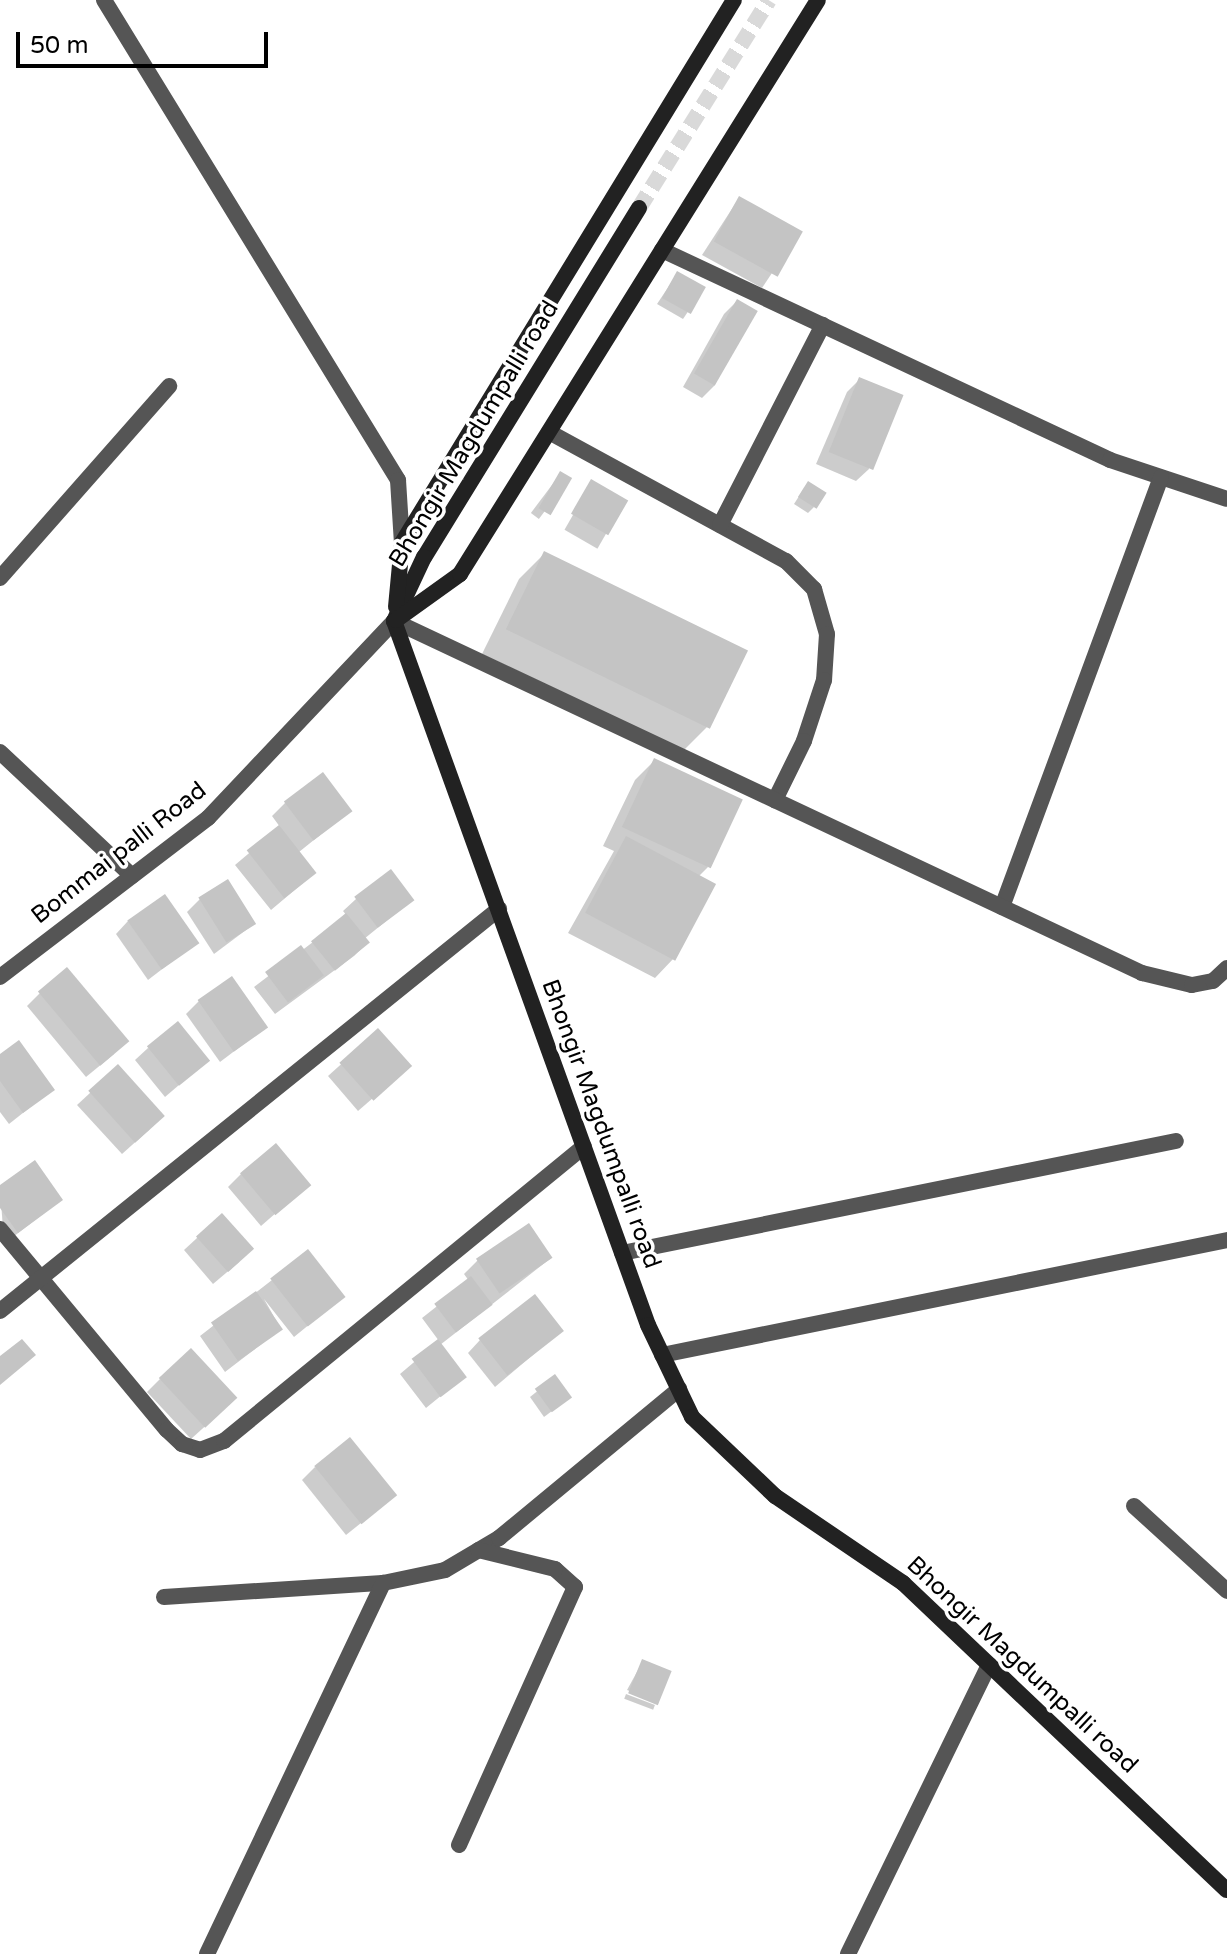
<!DOCTYPE html>
<style>
body{margin:0}
#map{position:relative;width:1227px;height:1954px;overflow:hidden;background:#fff;font-family:"Varela Round",sans-serif}
div>[style]{position:absolute}
[style*='--x']{left:calc(var(--x)*1px);top:calc(var(--y)*1px);width:calc(var(--w)*1px);rotate:calc(var(--a)*1deg)}
.shadow>*{inset:0;background:#0003;transform-origin:0 0}
.building>*{inset:0;background:#c4c4c4;transform-origin:0 0}
.secondary-tunnel>*{height:16px;margin-top:-8px;transform-origin:0;background:repeating-linear-gradient(90deg,#d9d9d9 0 16px,transparent 0 24px)}
.street>*{height:16px;margin:-8px;padding:0 8px;transform-origin:8px;border-radius:8px;background:#555}
.secondary>*{height:16px;margin:-8px;padding:0 8px;transform-origin:8px;border-radius:8px;background:#222}
span{translate:-50% -50%;white-space:nowrap;text-align:center;line-height:1.15;-webkit-text-stroke:7px #fff;paint-order:stroke}
.street-label{font-size:24px;color:#000}
.scale{position:absolute;left:16px;top:32px;width:252px;height:36px;box-sizing:border-box;border:4px solid #000;border-top:0;padding-left:10px;font-size:24px;line-height:28px;white-space:nowrap;color:#000;-webkit-text-stroke:6px #fff;paint-order:stroke}
</style>
<div id="map">
<div class="shadow">
<i style="clip-path:polygon(739px 198px,800px 231px,762px 288px,702px 255px)"></i>
<i style="clip-path:polygon(677px 274px,704px 288px,683px 319px,657px 304px)"></i>
<i style="clip-path:polygon(737px 301px,715px 385px,702px 398px,683px 387px,724px 314px)"></i>
<i style="clip-path:polygon(860px 379px,869px 469px,856px 481px,816px 464px,847px 392px)"></i>
<i style="left:561px;top:473px;width:10px;height:50px;rotate:37deg"></i>
<i style="left:592px;top:482px;width:38px;height:55px;rotate:30deg"></i>
<i style="clip-path:polygon(803px 490px,814px 507px,808px 513px,794px 504px)"></i>
<i style="clip-path:polygon(544px 554px,709px 725px,684px 750px,482px 654px,519px 579px)"></i>
<i style="clip-path:polygon(655px 760px,708px 867px,699px 876px,674px 958px,655px 978px,568px 933px,614px 851px,603px 846px,635px 780px)"></i>
<i style="clip-path:polygon(285px 803px,350px 811px,299px 852px,315px 873px,271px 910px,235px 865px,280px 827px,272px 816px)"></i>
<i style="clip-path:polygon(390px 872px,412px 900px,364px 939px,367px 943px,354px 956px,275px 1014px,254px 987px,347px 916px,343px 911px,356px 899px)"></i>
<i style="clip-path:polygon(200px 899px,254px 924px,214px 954px,187px 912px)"></i>
<i style="clip-path:polygon(128px 921px,196px 943px,148px 980px,116px 934px)"></i>
<i style="clip-path:polygon(40px 993px,114px 1054px,86px 1077px,27px 1006px)"></i>
<i style="clip-path:polygon(199px 1001px,265px 1028px,220px 1062px,186px 1014px)"></i>
<i style="clip-path:polygon(378px 1031px,396px 1078px,358px 1111px,328px 1076px)"></i>
<i style="clip-path:polygon(148px 1048px,207px 1061px,165px 1097px,135px 1060px)"></i>
<i style="clip-path:polygon(0 1056px,52px 1090px,9px 1124px,0 1112px)"></i>
<i style="clip-path:polygon(118px 1067px,150px 1129px,122px 1154px,77px 1105px)"></i>
<i style="clip-path:polygon(241px 1174px,308px 1185px,261px 1226px,228px 1187px)"></i>
<i style="clip-path:polygon(0 1187px,61px 1200px,4px 1244px)"></i>
<i style="clip-path:polygon(222px 1215px,239px 1262px,213px 1284px,184px 1250px)"></i>
<i style="clip-path:polygon(528px 1226px,551px 1258px,440px 1345px,464px 1377px,426px 1408px,400px 1374px,439px 1341px,422px 1318px,469px 1281px,464px 1274px,477px 1261px)"></i>
<i style="clip-path:polygon(272px 1280px,343px 1297px,294px 1337px,264px 1299px,281px 1329px,225px 1372px,200px 1336px)"></i>
<i style="clip-path:polygon(561px 1331px,495px 1387px,468px 1353px,480px 1340px)"></i>
<i style="clip-path:polygon(555px 1377px,564px 1402px,544px 1417px,530px 1397px)"></i>
<i style="clip-path:polygon(160px 1379px,222px 1411px,191px 1439px,147px 1392px)"></i>
<i style="clip-path:polygon(315px 1467px,381px 1507px,346px 1535px,302px 1480px)"></i>
<i style="clip-path:polygon(643px 1661px,657px 1702px,627px 1690px)"></i>
<i style="left:626px;top:1694px;width:31px;height:5px;rotate:21deg"></i>
</div>
<div class="building">
<i style="left:739px;top:196px;width:73px;height:52px;rotate:29deg"></i>
<i style="left:677px;top:271px;width:33px;height:31px;rotate:29deg"></i>
<i style="left:737px;top:299px;width:24px;height:86px;rotate:30deg"></i>
<i style="left:859px;top:377px;width:48px;height:81px;rotate:22deg"></i>
<i style="left:560px;top:471px;width:14px;height:43px;rotate:30deg"></i>
<i style="left:591px;top:479px;width:43px;height:40px;rotate:30deg"></i>
<i style="left:808px;top:481px;width:22px;height:19px;rotate:32deg"></i>
<i style="left:544px;top:551px;width:227px;height:87px;rotate:26deg"></i>
<i style="left:654px;top:758px;width:98px;height:76px;rotate:25deg"></i>
<i style="left:323px;top:772px;width:49px;height:49px;rotate:53deg"></i>
<i style="left:279px;top:825px;width:61px;height:41px;rotate:52deg"></i>
<i style="left:626px;top:836px;width:102px;height:87px;rotate:28deg"></i>
<i style="left:391px;top:869px;width:39px;height:46px;rotate:53deg"></i>
<i style="left:228px;top:879px;width:53px;height:35px;rotate:58deg"></i>
<i style="left:165px;top:894px;width:60px;height:46px;rotate:55deg"></i>
<i style="left:346px;top:913px;width:38px;height:45px;rotate:51deg"></i>
<i style="left:301px;top:945px;width:38px;height:45px;rotate:53deg"></i>
<i style="left:67px;top:967px;width:97px;height:38px;rotate:50deg"></i>
<i style="left:232px;top:976px;width:63px;height:42px;rotate:55deg"></i>
<i style="left:178px;top:1021px;width:51px;height:40px;rotate:51deg"></i>
<i style="left:378px;top:1028px;width:51px;height:52px;rotate:48deg"></i>
<i style="clip-path:polygon(19px 1040px,55px 1090px,23px 1113px,0 1081px,0 1054px)"></i>
<i style="left:118px;top:1064px;width:70px;height:40px;rotate:48deg"></i>
<i style="left:276px;top:1143px;width:55px;height:47px;rotate:50deg"></i>
<i style="clip-path:polygon(35px 1160px,63px 1200px,18px 1233px,0 1208px,0 1185px)"></i>
<i style="left:222px;top:1213px;width:48px;height:35px;rotate:48deg"></i>
<i style="left:529px;top:1223px;width:42px;height:64px;rotate:56deg"></i>
<i style="left:308px;top:1249px;width:61px;height:48px;rotate:52deg"></i>
<i style="left:471px;top:1276px;width:36px;height:46px;rotate:53deg"></i>
<i style="left:256px;top:1291px;width:47px;height:55px;rotate:55deg"></i>
<i style="left:535px;top:1294px;width:47px;height:72px;rotate:52deg"></i>
<i style="clip-path:polygon(22px 1339px,36px 1355px,0 1385px,0 1356px)"></i>
<i style="left:438px;top:1339px;width:48px;height:33px;rotate:53deg"></i>
<i style="left:191px;top:1348px;width:68px;height:44px;rotate:47deg"></i>
<i style="left:555px;top:1374px;width:29px;height:25px;rotate:54deg"></i>
<i style="left:350px;top:1437px;width:75px;height:46px;rotate:51deg"></i>
<i style="left:642px;top:1659px;width:32px;height:37px;rotate:22deg"></i>
</div>
<div class="secondary-tunnel">
<i style="--x:639;--y:208;--w:245;--a:-58"></i>
</div>
<div class="street">
<i style="--x:104;--y:0;--w:563;--a:58.51"></i>
<i style="--x:398;--y:480;--w:63;--a:86.4"></i>
<i style="--x:662;--y:250;--w:495;--a:25.1"></i>
<i style="--x:1110;--y:460;--w:123;--a:18.4"></i>
<i style="--x:549;--y:432;--w:270;--a:28.6"></i>
<i style="--x:786;--y:561;--w:40;--a:45"></i>
<i style="--x:814;--y:589;--w:47;--a:73.9"></i>
<i style="--x:827;--y:634;--w:46;--a:93.7"></i>
<i style="--x:824;--y:680;--w:64;--a:108.2"></i>
<i style="--x:804;--y:741;--w:66;--a:116.2"></i>
<i style="--x:720;--y:525;--w:225;--a:-62.8"></i>
<i style="--x:0;--y:578;--w:256;--a:-48.6"></i>
<i style="--x:0;--y:752;--w:181;--a:43.2"></i>
<i style="--x:1002;--y:907;--w:458;--a:-69.7"></i>
<i style="--x:0;--y:977;--w:262;--a:-37.4"></i>
<i style="--x:208;--y:818;--w:271;--a:-46.6"></i>
<i style="--x:394;--y:621;--w:827;--a:25.2"></i>
<i style="--x:1142;--y:973;--w:51;--a:13.5"></i>
<i style="--x:1192;--y:985;--w:21;--a:-11"></i>
<i style="--x:1213;--y:981;--w:19;--a:-43"></i>
<i style="--x:0;--y:1229;--w:261;--a:50.3"></i>
<i style="--x:167;--y:1430;--w:21;--a:43"></i>
<i style="--x:182;--y:1444;--w:19;--a:18"></i>
<i style="--x:200;--y:1450;--w:26;--a:-21"></i>
<i style="--x:224;--y:1441;--w:465;--a:-39.3"></i>
<i style="--x:622;--y:1253;--w:565;--a:-11.43"></i>
<i style="--x:0;--y:1311;--w:641;--a:-38.86"></i>
<i style="--x:662;--y:1355;--w:577;--a:-11.5"></i>
<i style="--x:1134;--y:1506;--w:126;--a:42.4"></i>
<i style="--x:164;--y:1597;--w:219;--a:-3.7"></i>
<i style="--x:383;--y:1583;--w:63;--a:-11.8"></i>
<i style="--x:445;--y:1570;--w:63;--a:-30.7"></i>
<i style="--x:499;--y:1538;--w:234;--a:-39.6"></i>
<i style="--x:459;--y:1845;--w:283;--a:-65.8"></i>
<i style="--x:575;--y:1587;--w:27;--a:-138"></i>
<i style="--x:555;--y:1569;--w:79;--a:-166.1"></i>
<i style="--x:207;--y:1954;--w:411;--a:-64.6"></i>
<i style="--x:848;--y:1954;--w:322;--a:-64"></i>
</div>
<div class="secondary">
<i style="--x:639;--y:208;--w:410;--a:121.6"></i>
<i style="--x:424;--y:557;--w:71;--a:115.1"></i>
<i style="--x:394;--y:621;--w:748;--a:70.16"></i>
<i style="--x:648;--y:1325;--w:102;--a:64.4"></i>
<i style="--x:692;--y:1417;--w:115;--a:43.6"></i>
<i style="--x:775;--y:1496;--w:155;--a:34.2"></i>
<i style="--x:903;--y:1583;--w:446;--a:43.5"></i>
<i style="--x:396;--y:607;--w:64;--a:-84.6"></i>
<i style="--x:402;--y:543;--w:636;--a:-58.56"></i>
<i style="--x:396;--y:620;--w:79;--a:-35.7"></i>
<i style="--x:460;--y:574;--w:676;--a:-58.05"></i>
</div>
<div class="street-label">
<span style="left:474px;top:434px;rotate:-59deg">Bhongir Magdumpalli road</span>
<span style="left:119px;top:853px;rotate:-38deg">Bommai palli Road</span>
<span style="left:601px;top:1124px;rotate:70deg">Bhongir Magdumpalli road</span>
<span style="left:1022px;top:1665px;rotate:43deg">Bhongir Magdumpalli road</span>
</div>
<div class="scale">50 m</div>
</div>
